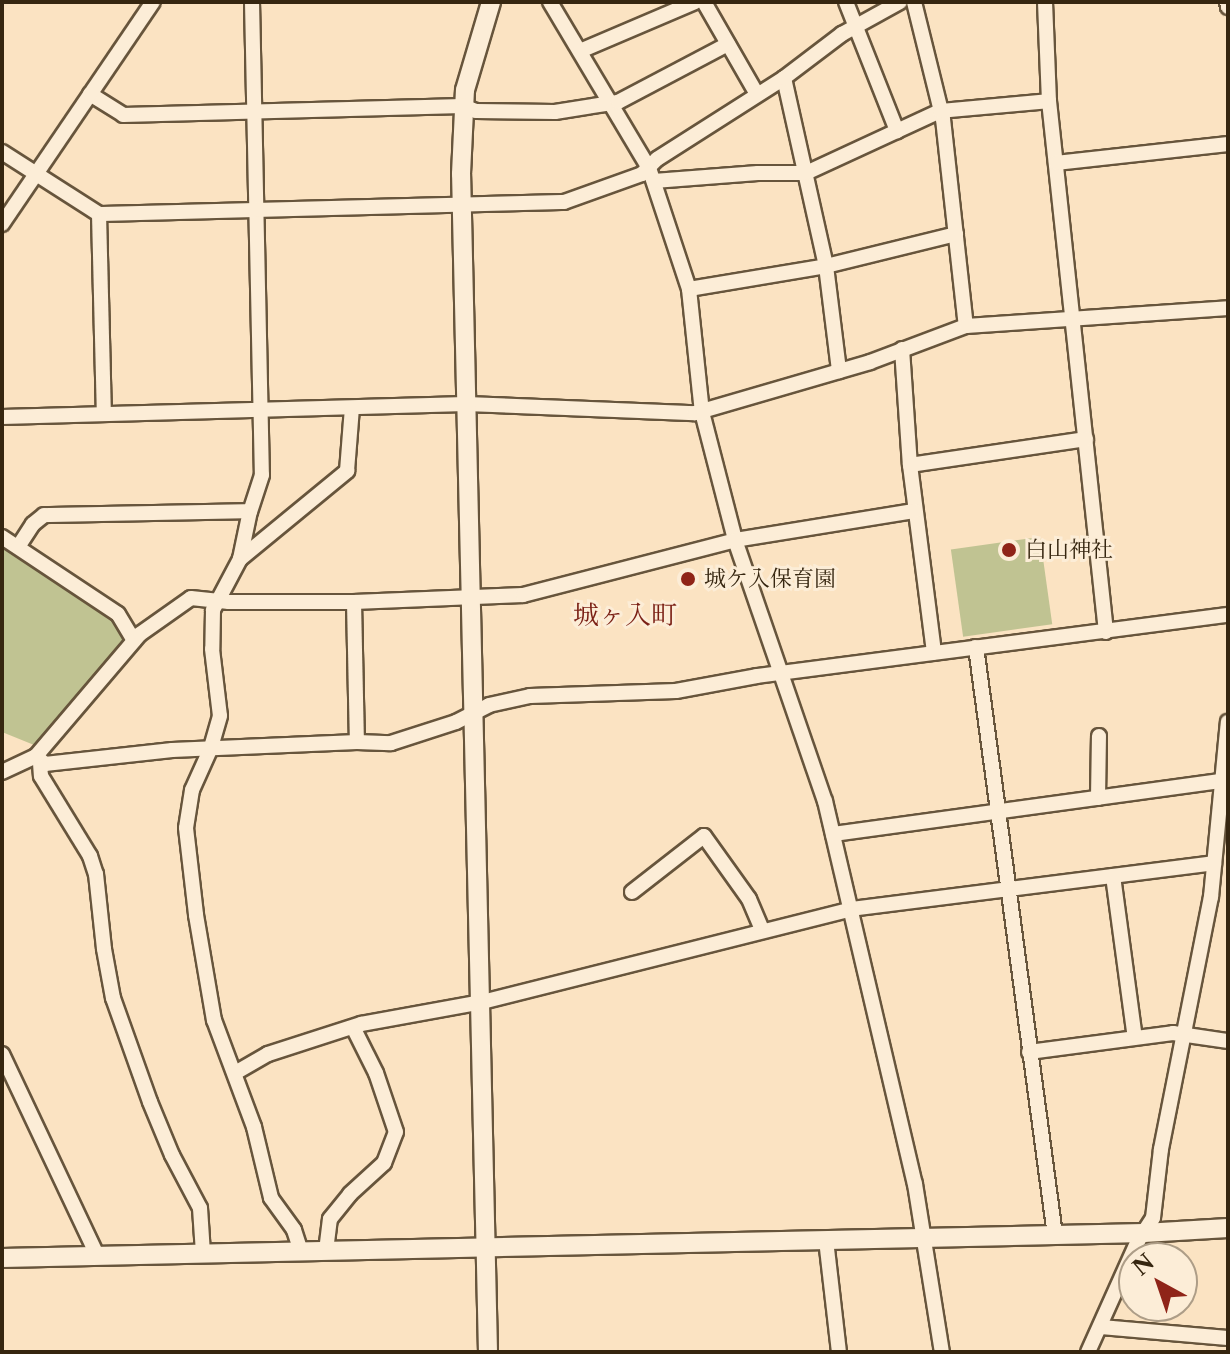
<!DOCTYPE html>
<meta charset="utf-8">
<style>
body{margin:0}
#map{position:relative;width:1230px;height:1354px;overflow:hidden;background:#fbe3c2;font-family:"Libre Caslon Text","Noto Serif JP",serif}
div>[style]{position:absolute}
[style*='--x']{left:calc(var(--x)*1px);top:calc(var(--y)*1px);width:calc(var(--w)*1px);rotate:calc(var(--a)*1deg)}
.green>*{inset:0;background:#c0c392;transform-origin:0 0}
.roads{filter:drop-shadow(2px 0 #67553c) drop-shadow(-2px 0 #67553c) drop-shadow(0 2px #67553c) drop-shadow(0 -2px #67553c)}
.minor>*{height:14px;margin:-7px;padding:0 7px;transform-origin:7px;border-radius:7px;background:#fcedd7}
.tertiary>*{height:18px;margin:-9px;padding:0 9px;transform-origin:9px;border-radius:9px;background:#fcedd7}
.dots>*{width:22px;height:22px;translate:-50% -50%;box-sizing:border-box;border:4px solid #fcedd7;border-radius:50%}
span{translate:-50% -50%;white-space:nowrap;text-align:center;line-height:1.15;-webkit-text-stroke:6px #fcedd7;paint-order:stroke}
.poi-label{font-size:22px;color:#362610}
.left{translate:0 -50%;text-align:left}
.quarter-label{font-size:26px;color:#7a1f14}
.frame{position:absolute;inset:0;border:4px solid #362610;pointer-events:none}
.north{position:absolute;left:1118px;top:1242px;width:80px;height:80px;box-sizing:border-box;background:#fcedd7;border:2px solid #ad9d87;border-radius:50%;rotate:320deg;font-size:22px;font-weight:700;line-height:32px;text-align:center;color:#362610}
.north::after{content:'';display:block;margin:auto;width:28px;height:36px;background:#8f2418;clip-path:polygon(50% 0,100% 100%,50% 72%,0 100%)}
</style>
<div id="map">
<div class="green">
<i style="left:1040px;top:537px;width:88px;height:90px;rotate:82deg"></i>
<i style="clip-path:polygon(2px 545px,116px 619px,126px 643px,39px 747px,2px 732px)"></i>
</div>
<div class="roads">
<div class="minor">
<i style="--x:252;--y:2;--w:473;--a:88.8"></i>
<i style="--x:262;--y:475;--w:38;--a:108"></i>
<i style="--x:250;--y:511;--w:49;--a:101.8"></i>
<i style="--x:240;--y:559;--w:58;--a:117.9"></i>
<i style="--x:213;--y:610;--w:39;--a:91"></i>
<i style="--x:212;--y:649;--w:67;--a:83.2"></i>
<i style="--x:220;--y:716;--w:35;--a:106"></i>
<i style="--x:210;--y:750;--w:44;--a:114.2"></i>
<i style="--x:192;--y:790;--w:38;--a:99"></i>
<i style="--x:186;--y:828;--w:88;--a:83.4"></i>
<i style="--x:196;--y:915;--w:107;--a:80.3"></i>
<i style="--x:214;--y:1020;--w:114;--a:69.5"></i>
<i style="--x:254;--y:1127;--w:73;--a:76.5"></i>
<i style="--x:271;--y:1198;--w:39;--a:54"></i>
<i style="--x:294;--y:1230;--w:23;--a:72"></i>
<i style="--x:550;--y:2;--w:193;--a:59.2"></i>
<i style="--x:649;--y:168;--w:127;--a:71.7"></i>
<i style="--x:689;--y:289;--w:124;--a:84"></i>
<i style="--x:702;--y:412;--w:132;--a:75.5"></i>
<i style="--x:735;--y:540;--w:276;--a:71"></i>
<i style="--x:825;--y:801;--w:393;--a:76.8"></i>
<i style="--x:915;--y:1184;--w:170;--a:80.9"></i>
<i style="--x:704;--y:2;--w:106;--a:60.1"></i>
<i style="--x:846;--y:2;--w:139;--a:68.4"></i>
<i style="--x:914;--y:2;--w:121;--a:76.1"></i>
<i style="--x:943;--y:119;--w:208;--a:83.7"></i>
<i style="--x:1045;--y:2;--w:99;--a:87.7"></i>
<i style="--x:1049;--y:101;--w:534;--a:83.87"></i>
<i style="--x:1227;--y:2;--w:5;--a:79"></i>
<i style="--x:580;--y:51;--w:125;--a:-23.1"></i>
<i style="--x:784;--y:78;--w:193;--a:77.4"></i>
<i style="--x:826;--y:266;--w:106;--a:82.9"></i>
<i style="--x:90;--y:94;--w:39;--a:32"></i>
<i style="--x:123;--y:115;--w:340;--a:-1.5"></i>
<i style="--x:463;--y:106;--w:14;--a:21"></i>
<i style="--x:476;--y:111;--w:79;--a:0.7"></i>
<i style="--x:555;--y:112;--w:64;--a:-9"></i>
<i style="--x:618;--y:102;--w:124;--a:-27.8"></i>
<i style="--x:2;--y:152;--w:115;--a:32.6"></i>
<i style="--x:99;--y:214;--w:465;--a:-1.5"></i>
<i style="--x:564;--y:202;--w:83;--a:-19.7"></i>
<i style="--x:642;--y:174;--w:21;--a:-45"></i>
<i style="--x:657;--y:159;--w:151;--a:-32.5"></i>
<i style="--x:784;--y:78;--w:73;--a:-37.2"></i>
<i style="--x:842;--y:34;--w:66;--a:-28.9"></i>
<i style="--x:1056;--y:163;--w:173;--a:-6.3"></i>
<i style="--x:654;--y:181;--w:104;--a:-4.4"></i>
<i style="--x:758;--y:173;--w:48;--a:0"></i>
<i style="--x:806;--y:173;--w:148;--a:-24.8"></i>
<i style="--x:940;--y:111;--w:109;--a:-5.2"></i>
<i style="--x:99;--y:214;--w:200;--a:88.6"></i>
<i style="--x:2;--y:224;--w:268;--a:-55.8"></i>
<i style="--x:689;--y:289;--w:139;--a:-9.5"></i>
<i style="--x:826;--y:266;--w:134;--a:-13.8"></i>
<i style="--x:902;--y:349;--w:116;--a:86.1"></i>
<i style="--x:910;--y:465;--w:189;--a:82.7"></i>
<i style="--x:2;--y:417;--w:464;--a:-1.6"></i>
<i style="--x:466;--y:404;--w:229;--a:2.3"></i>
<i style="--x:695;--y:413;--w:182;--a:-16.2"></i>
<i style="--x:870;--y:362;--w:103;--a:-20.6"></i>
<i style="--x:966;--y:326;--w:263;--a:-3.9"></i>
<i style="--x:910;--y:465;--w:178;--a:-8.4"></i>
<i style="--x:2;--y:537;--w:139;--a:33.6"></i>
<i style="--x:118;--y:614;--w:31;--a:59"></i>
<i style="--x:18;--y:547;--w:27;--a:-57"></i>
<i style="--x:33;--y:524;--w:14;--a:-39"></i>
<i style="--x:44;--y:515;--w:206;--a:-1.1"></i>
<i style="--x:240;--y:559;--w:139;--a:-39.4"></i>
<i style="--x:347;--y:471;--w:63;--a:-85.5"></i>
<i style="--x:354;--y:602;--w:140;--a:88.8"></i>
<i style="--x:976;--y:647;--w:593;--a:82.35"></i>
<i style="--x:36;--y:756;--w:12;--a:42"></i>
<i style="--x:45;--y:764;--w:128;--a:-6.3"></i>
<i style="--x:172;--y:750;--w:185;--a:-2.5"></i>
<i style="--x:357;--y:742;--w:34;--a:2"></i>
<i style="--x:391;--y:743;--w:68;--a:-17.9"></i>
<i style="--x:456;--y:722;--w:37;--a:-27"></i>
<i style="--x:489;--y:705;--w:42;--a:-12.4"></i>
<i style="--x:530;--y:696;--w:146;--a:-2"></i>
<i style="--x:676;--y:691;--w:82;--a:-10.5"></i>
<i style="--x:757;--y:676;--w:475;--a:-7.4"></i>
<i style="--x:40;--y:763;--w:13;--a:86"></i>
<i style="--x:41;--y:776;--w:94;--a:58.5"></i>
<i style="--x:90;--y:856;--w:19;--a:72"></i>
<i style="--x:96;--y:874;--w:75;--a:83.9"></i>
<i style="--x:104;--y:949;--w:50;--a:79.6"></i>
<i style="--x:113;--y:998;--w:110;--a:70.4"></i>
<i style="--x:150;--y:1102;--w:57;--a:67.5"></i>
<i style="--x:172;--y:1155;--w:60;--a:62.2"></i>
<i style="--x:200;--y:1208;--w:45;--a:86.2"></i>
<i style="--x:2;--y:772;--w:38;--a:-25"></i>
<i style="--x:36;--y:756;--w:160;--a:-49.6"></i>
<i style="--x:140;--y:634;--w:62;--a:-35.2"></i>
<i style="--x:191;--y:598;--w:38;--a:6"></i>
<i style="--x:229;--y:602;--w:125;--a:0"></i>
<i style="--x:354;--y:602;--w:169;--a:-2.4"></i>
<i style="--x:523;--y:595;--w:219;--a:-14.5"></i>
<i style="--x:735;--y:540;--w:182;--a:-9.2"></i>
<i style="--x:1098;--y:798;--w:62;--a:-89.1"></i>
<i style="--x:833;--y:834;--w:393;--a:-7.8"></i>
<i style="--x:1113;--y:876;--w:163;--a:82.3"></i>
<i style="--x:632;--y:892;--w:91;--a:-37.9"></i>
<i style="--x:704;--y:836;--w:77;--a:54.5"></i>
<i style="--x:749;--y:899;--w:34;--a:67"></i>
<i style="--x:1029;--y:1052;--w:145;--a:-7.5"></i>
<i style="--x:1173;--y:1033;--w:56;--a:8.3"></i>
<i style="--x:2;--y:1054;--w:222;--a:64.7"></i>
<i style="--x:235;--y:1073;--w:38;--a:-30"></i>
<i style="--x:268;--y:1054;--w:98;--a:-17.9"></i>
<i style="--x:361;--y:1024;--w:123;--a:-10.3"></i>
<i style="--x:482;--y:1002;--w:381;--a:-14.1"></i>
<i style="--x:851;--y:909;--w:366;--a:-7.2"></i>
<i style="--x:826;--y:1240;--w:113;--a:83.4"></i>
<i style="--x:326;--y:1251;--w:32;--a:-83"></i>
<i style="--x:330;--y:1219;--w:32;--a:-51"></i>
<i style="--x:350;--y:1194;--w:46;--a:-42.4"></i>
<i style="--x:384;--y:1163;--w:33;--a:-69"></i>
<i style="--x:396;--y:1132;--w:62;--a:-108.7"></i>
<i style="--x:376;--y:1073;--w:51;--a:-116.6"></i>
<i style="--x:1101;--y:1327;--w:127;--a:5"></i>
<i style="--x:1088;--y:1352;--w:122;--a:-65.8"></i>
<i style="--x:1138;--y:1241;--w:27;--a:-57"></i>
<i style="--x:1153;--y:1218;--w:69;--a:-83.4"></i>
<i style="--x:1161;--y:1149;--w:257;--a:-78.8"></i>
<i style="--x:1211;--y:897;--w:176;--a:-84.5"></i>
</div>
<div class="tertiary">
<i style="--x:2;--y:1258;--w:1142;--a:-1.25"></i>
<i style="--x:1144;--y:1233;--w:84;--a:-3.4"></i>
<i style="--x:488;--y:1352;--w:1178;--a:-91.31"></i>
<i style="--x:461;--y:174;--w:84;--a:-87.3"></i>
<i style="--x:465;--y:90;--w:92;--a:-73.5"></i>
</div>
</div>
<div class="dots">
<i style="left:1009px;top:550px;background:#8f2418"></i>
<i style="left:688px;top:579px;background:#8f2418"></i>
</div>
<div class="poi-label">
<span class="left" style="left:1025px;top:550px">白山神社</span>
<span class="left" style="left:704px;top:579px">城ケ入保育園</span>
</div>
<div class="quarter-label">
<span style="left:625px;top:616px">城ヶ入町</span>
</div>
<div class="frame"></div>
<div class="north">N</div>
</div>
